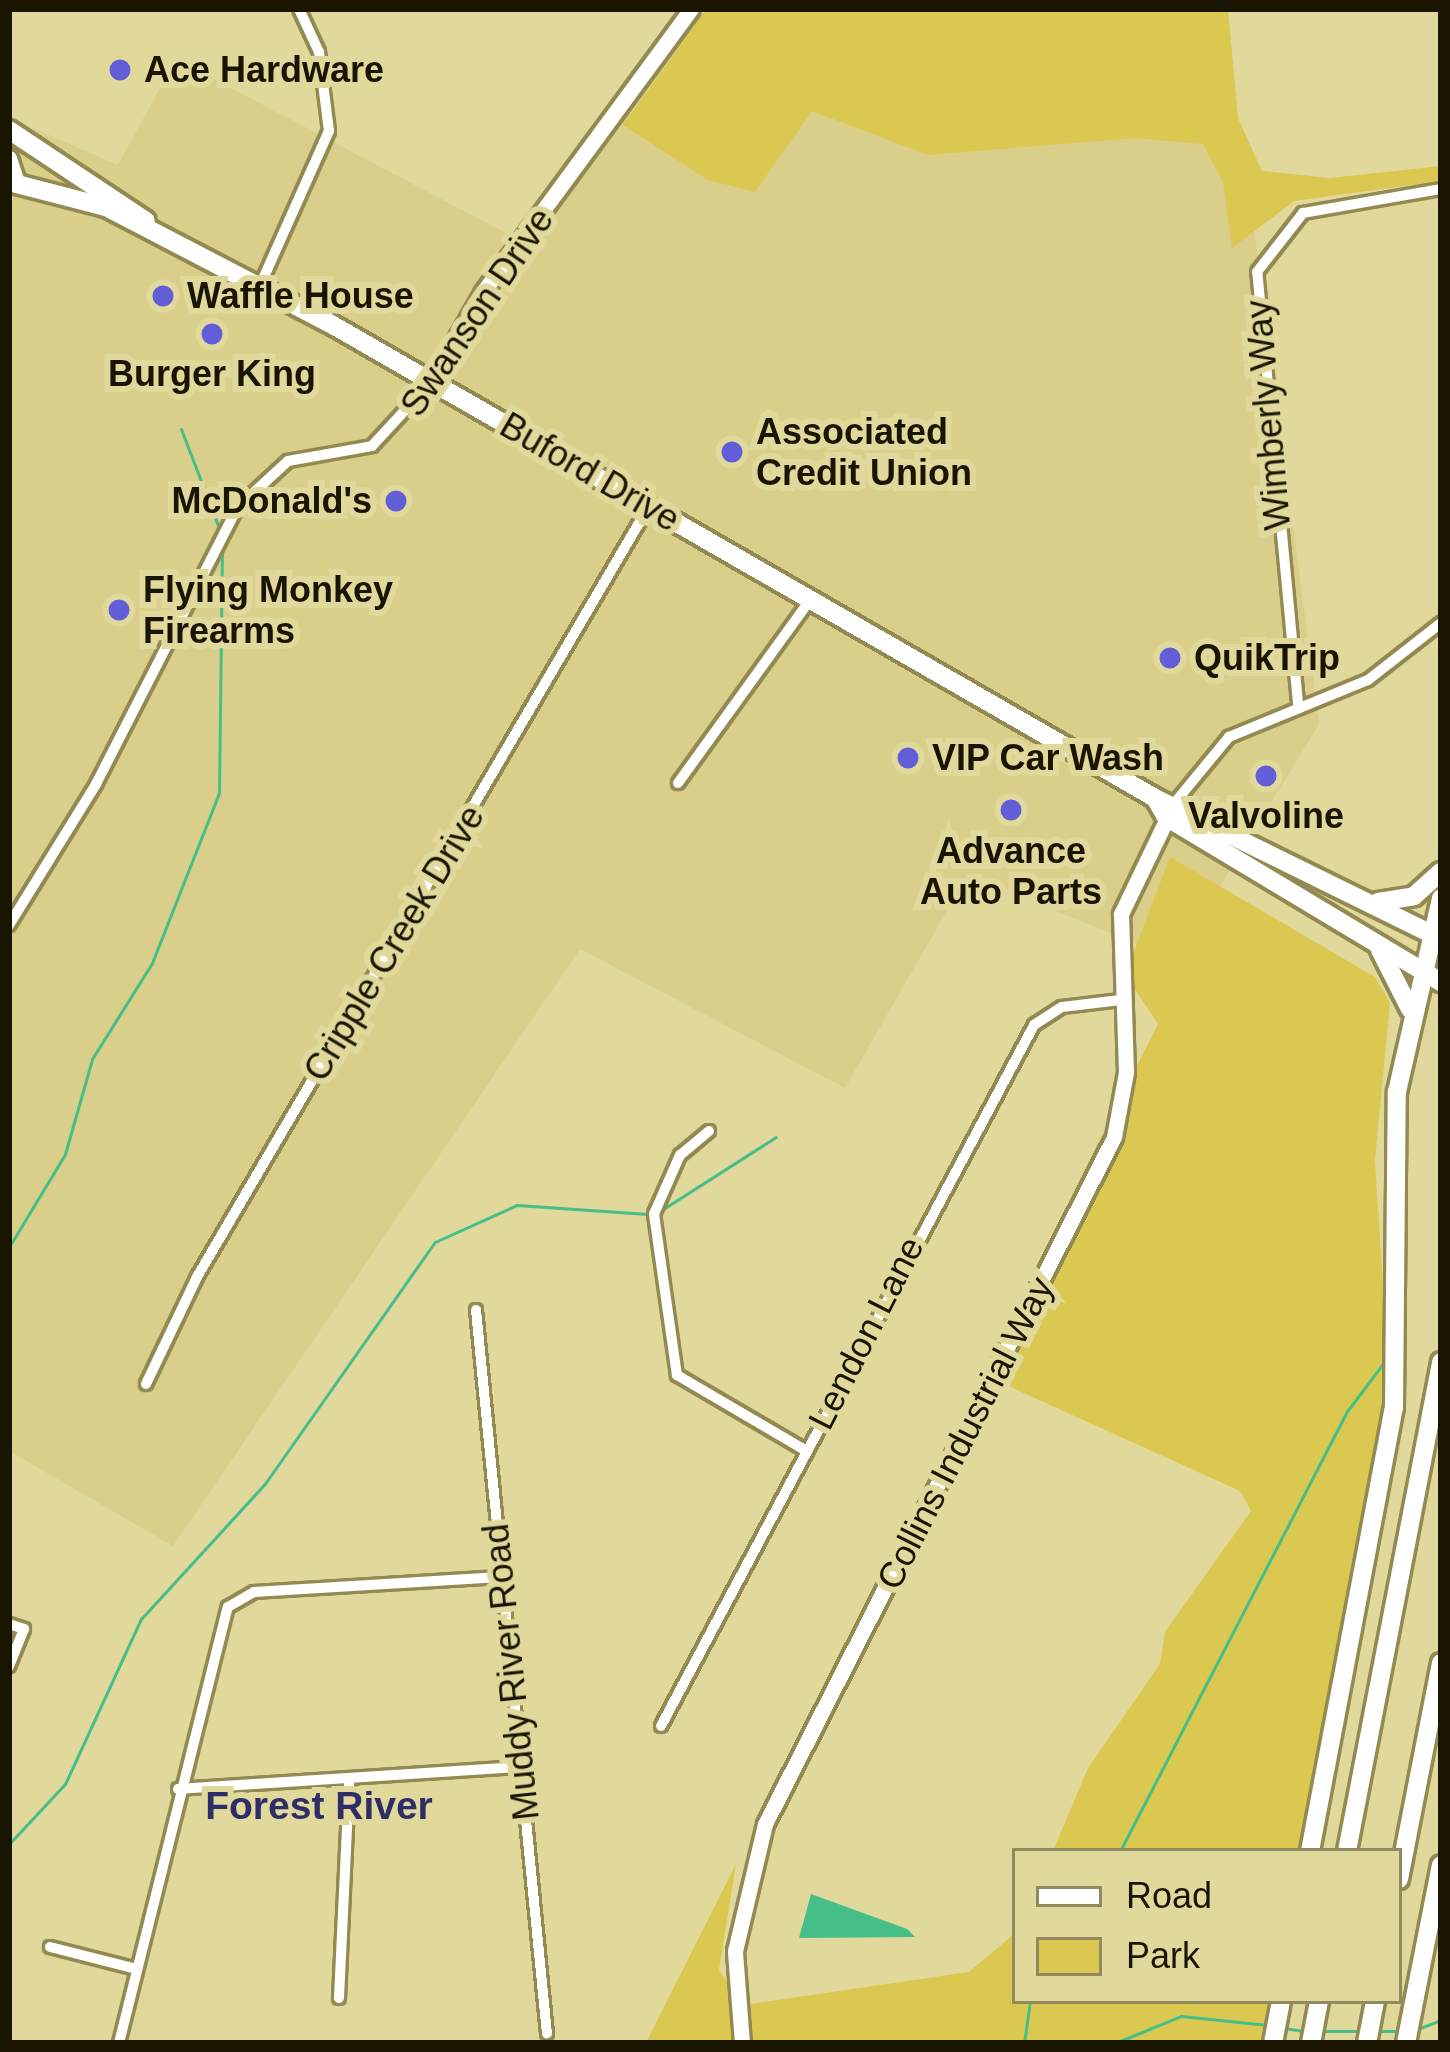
<!DOCTYPE html>
<style>
body{margin:0}
#map{position:relative;width:1450px;height:2052px;overflow:hidden;background:#e1d89c;font-family:Helvetica,sans-serif}
div>[style]{position:absolute}
[style*='--x']{left:calc(var(--x)*1px);top:calc(var(--y)*1px);width:calc(var(--w)*1px);rotate:calc(var(--a)*1deg)}
.built>*{inset:0;background:#d9ce8a}
.green>*{inset:0;background:#dbc850}
.water>*{inset:0;background:#46be87}
.stream>*{height:3px;margin:-1.5px;padding:0 1.5px;transform-origin:1.5px;border-radius:1.5px;background:#46be87}
.roads{filter:drop-shadow(3px 0 #938a51) drop-shadow(-3px 0 #938a51) drop-shadow(0 3px #938a51) drop-shadow(0 -3px #938a51)}
.street>*{height:10px;margin:-5px;padding:0 5px;transform-origin:5px;border-radius:5px;background:#fff}
.secondary>*{height:15px;margin:-7.5px;padding:0 7.5px;transform-origin:7.5px;border-radius:7.5px;background:#fff}
.highway>*{height:18px;margin:-9px;padding:0 9px;transform-origin:9px;border-radius:9px;background:#fff}
.dots>*{width:33px;height:33px;translate:-50% -50%;box-sizing:border-box;border:6px solid #e1d89c;border-radius:50%}
span{translate:-50% -50%;white-space:nowrap;text-align:center;line-height:1.15;-webkit-text-stroke:12px #e1d89c;paint-order:stroke}
.poi-label{font-size:36px;color:#191501;font-weight:700}
.left{translate:0 -50%;text-align:left}
.right{translate:-100% -50%;text-align:right}
.street-label{font-size:36px;color:#191501}
.neighbourhood-label{font-size:39px;color:#2e2d68;font-weight:700}
.frame{position:absolute;inset:0;border:12px solid #191501;pointer-events:none}
.legend{position:absolute;left:1012px;top:1848px;width:390px;height:156px;box-sizing:border-box;background:#e1d89c;border:3px solid #918a5e;margin:0;padding:15px 21px;list-style:none;font-size:36px;color:#191501}
.legend li{display:flex;align-items:center;gap:24px;height:60px}
.legend b{width:60px;border:3px solid #918a5e}
</style>
<div id="map">
<div class="built">
<i style="clip-path:polygon(176px 59px,517px 239px,618px 108px,734px 179px,799px 83px,1241px 128px,1319px 724px,1175px 960px,968px 874px,845px 1088px,580px 949px,173px 1546px,9px 1451px,9px 118px,118px 165px)"></i>
</div>
<div class="green">
<i style="clip-path:polygon(706px 9px,1228px 9px,1238px 118px,1262px 171px,1330px 178px,1441px 166px,1441px 181px,1294px 201px,1232px 248px,1223px 182px,1203px 144px,1135px 138px,928px 155px,812px 111px,755px 192px,708px 180px,623px 125px)"></i>
<i style="clip-path:polygon(1170px 857px,1375px 977px,1390px 1003px,1375px 1160px,1389px 1382px,1299px 1851px,1053px 1851px,1088px 1768px,1160px 1664px,1165px 1632px,1251px 1511px,1240px 1491px,982px 1374px,1158px 1024px,1133px 986px,1133px 954px)"></i>
<i style="clip-path:polygon(736px 1864px,719px 1970px,744px 2005px,969px 1972px,1015px 1933px,1015px 2001px,1269px 2001px,1260px 2043px,646px 2043px)"></i>
</div>
<div class="water">
<i style="clip-path:polygon(811px 1894px,907px 1929px,915px 1937px,799px 1938px)"></i>
</div>
<div class="stream">
<i style="--x:181;--y:429;--w:111;--a:69"></i>
<i style="--x:657;--y:1213;--w:141;--a:-32.6"></i>
<i style="--x:9;--y:1247;--w:109;--a:-58.9"></i>
<i style="--x:65;--y:1154;--w:99;--a:-74.1"></i>
<i style="--x:92;--y:1059;--w:113;--a:-58"></i>
<i style="--x:152;--y:963;--w:183;--a:-68.5"></i>
<i style="--x:219;--y:793;--w:245;--a:-89.3"></i>
<i style="--x:9;--y:1844;--w:82;--a:-47"></i>
<i style="--x:65;--y:1784;--w:182;--a:-65.3"></i>
<i style="--x:141;--y:1619;--w:182;--a:-47.5"></i>
<i style="--x:264;--y:1485;--w:297;--a:-54.9"></i>
<i style="--x:435;--y:1242;--w:90;--a:-24.3"></i>
<i style="--x:517;--y:1205;--w:131;--a:3.9"></i>
<i style="--x:1120;--y:1851;--w:496;--a:-62.7"></i>
<i style="--x:1348;--y:1410;--w:66;--a:-53"></i>
<i style="--x:1284;--y:2028;--w:20;--a:9"></i>
<i style="--x:1415;--y:2030;--w:28;--a:-21"></i>
<i style="--x:1319;--y:2031;--w:45;--a:0"></i>
<i style="--x:1379;--y:2031;--w:21;--a:0"></i>
<i style="--x:1024;--y:2043;--w:42;--a:-81.9"></i>
<i style="--x:1115;--y:2043;--w:71;--a:-22.2"></i>
<i style="--x:1181;--y:2016;--w:87;--a:5.9"></i>
</div>
<div class="roads">
<div class="street">
<i style="--x:259;--y:288;--w:172;--a:-66"></i>
<i style="--x:329;--y:131;--w:80;--a:-97.2"></i>
<i style="--x:319;--y:52;--w:47;--a:-114.9"></i>
<i style="--x:1298;--y:703;--w:433;--a:-95.4"></i>
<i style="--x:1257;--y:272;--w:75;--a:-52.1"></i>
<i style="--x:1303;--y:213;--w:140;--a:-9.9"></i>
<i style="--x:678;--y:783;--w:226;--a:-54.2"></i>
<i style="--x:1177;--y:800;--w:82;--a:-50.5"></i>
<i style="--x:1229;--y:737;--w:150;--a:-22.3"></i>
<i style="--x:1368;--y:680;--w:93;--a:-38"></i>
<i style="--x:9;--y:925;--w:166;--a:-58.3"></i>
<i style="--x:96;--y:784;--w:310;--a:-62.9"></i>
<i style="--x:237;--y:508;--w:69;--a:-42.7"></i>
<i style="--x:288;--y:461;--w:85;--a:-10.1"></i>
<i style="--x:372;--y:446;--w:88;--a:-47.3"></i>
<i style="--x:709;--y:1131;--w:38;--a:140"></i>
<i style="--x:680;--y:1155;--w:64;--a:113.8"></i>
<i style="--x:654;--y:1214;--w:163;--a:81.9"></i>
<i style="--x:677;--y:1375;--w:148;--a:30.4"></i>
<i style="--x:476;--y:1310;--w:727;--a:84.4"></i>
<i style="--x:146;--y:1384;--w:119;--a:-64.5"></i>
<i style="--x:197;--y:1277;--w:894;--a:-59.62"></i>
<i style="--x:9;--y:1624;--w:16;--a:18"></i>
<i style="--x:24;--y:1629;--w:40;--a:112"></i>
<i style="--x:661;--y:1726;--w:794;--a:-61.98"></i>
<i style="--x:1034;--y:1025;--w:33;--a:-33"></i>
<i style="--x:1062;--y:1007;--w:59;--a:-6.8"></i>
<i style="--x:178;--y:1789;--w:344;--a:-3.7"></i>
<i style="--x:50;--y:1947;--w:89;--a:14.3"></i>
<i style="--x:339;--y:1998;--w:216;--a:-87.3"></i>
<i style="--x:119;--y:2043;--w:449;--a:-76"></i>
<i style="--x:228;--y:1607;--w:30;--a:-30"></i>
<i style="--x:254;--y:1592;--w:247;--a:-3.5"></i>
</div>
<div class="secondary">
<i style="--x:9;--y:158;--w:25;--a:72"></i>
<i style="--x:432;--y:381;--w:103;--a:-60.2"></i>
<i style="--x:483;--y:292;--w:351;--a:-53.7"></i>
<i style="--x:742;--y:2043;--w:92;--a:-94.4"></i>
<i style="--x:735;--y:1951;--w:130;--a:-76.7"></i>
<i style="--x:765;--y:1824;--w:771;--a:-63.07"></i>
<i style="--x:1114;--y:1137;--w:66;--a:-79.5"></i>
<i style="--x:1126;--y:1072;--w:158;--a:-91.8"></i>
<i style="--x:1121;--y:914;--w:115;--a:-64.3"></i>
</div>
<div class="highway">
<i style="--x:9;--y:130;--w:164;--a:33.6"></i>
<i style="--x:9;--y:182;--w:100;--a:14.5"></i>
<i style="--x:106;--y:207;--w:254;--a:27.5"></i>
<i style="--x:331;--y:324;--w:951;--a:29.91"></i>
<i style="--x:1155;--y:798;--w:319;--a:26.2"></i>
<i style="--x:1155;--y:798;--w:22;--a:60"></i>
<i style="--x:1166;--y:817;--w:321;--a:31"></i>
<i style="--x:1378;--y:902;--w:36;--a:-9"></i>
<i style="--x:1414;--y:896;--w:36;--a:-42"></i>
<i style="--x:1380;--y:950;--w:66;--a:63"></i>
<i style="--x:1310;--y:1851;--w:451;--a:-79.3"></i>
<i style="--x:1394;--y:1408;--w:316;--a:-89.5"></i>
<i style="--x:1397;--y:1092;--w:199;--a:-77.2"></i>
<i style="--x:1347;--y:1851;--w:498;--a:-79.1"></i>
<i style="--x:1399;--y:1879;--w:220;--a:-79"></i>
<i style="--x:1273;--y:2043;--w:43;--a:-79.2"></i>
<i style="--x:1311;--y:2043;--w:43;--a:-79.2"></i>
<i style="--x:1367;--y:2043;--w:43;--a:-79.2"></i>
<i style="--x:1406;--y:2043;--w:181;--a:-78.9"></i>
</div>
</div>
<div class="dots">
<i style="left:120px;top:70px;background:#625ed7"></i>
<i style="left:163px;top:296px;background:#625ed7"></i>
<i style="left:212px;top:334px;background:#625ed7"></i>
<i style="left:732px;top:452px;background:#625ed7"></i>
<i style="left:396px;top:501px;background:#625ed7"></i>
<i style="left:119px;top:610px;background:#625ed7"></i>
<i style="left:1170px;top:658px;background:#625ed7"></i>
<i style="left:908px;top:758px;background:#625ed7"></i>
<i style="left:1266px;top:776px;background:#625ed7"></i>
<i style="left:1011px;top:810px;background:#625ed7"></i>
</div>
<div class="poi-label">
<span class="left" style="left:144px;top:70px">Ace Hardware</span>
<span class="left" style="left:187px;top:296px">Waffle House</span>
<span style="left:212px;top:374px">Burger King</span>
<span class="left" style="left:756px;top:452px">Associated<br>Credit Union</span>
<span class="right" style="left:372px;top:501px">McDonald's</span>
<span class="left" style="left:143px;top:610px">Flying Monkey<br>Firearms</span>
<span class="left" style="left:1194px;top:658px">QuikTrip</span>
<span class="left" style="left:932px;top:758px">VIP Car Wash</span>
<span style="left:1266px;top:816px">Valvoline</span>
<span style="left:1011px;top:871px">Advance<br>Auto Parts</span>
</div>
<div class="street-label">
<span style="left:477px;top:312px;rotate:-56deg">Swanson Drive</span>
<span style="left:1268px;top:415px;rotate:-95deg">Wimberly Way</span>
<span style="left:590px;top:472px;rotate:30deg">Buford Drive</span>
<span style="left:394px;top:943px;rotate:-59deg">Cripple Creek Drive</span>
<span style="left:866px;top:1333px;rotate:-63deg">Lendon Lane</span>
<span style="left:965px;top:1433px;rotate:-63deg">Collins Industrial Way</span>
<span style="left:511px;top:1672px;rotate:-96deg">Muddy River Road</span>
</div>
<div class="neighbourhood-label">
<span style="left:319px;top:1806px">Forest River</span>
</div>
<div class="frame"></div>
<ul class="legend">
<li><b style="height:15px;background:#fff"></b>Road</li>
<li><b style="height:33px;background:#dbc850"></b>Park</li>
</ul>
</div>
